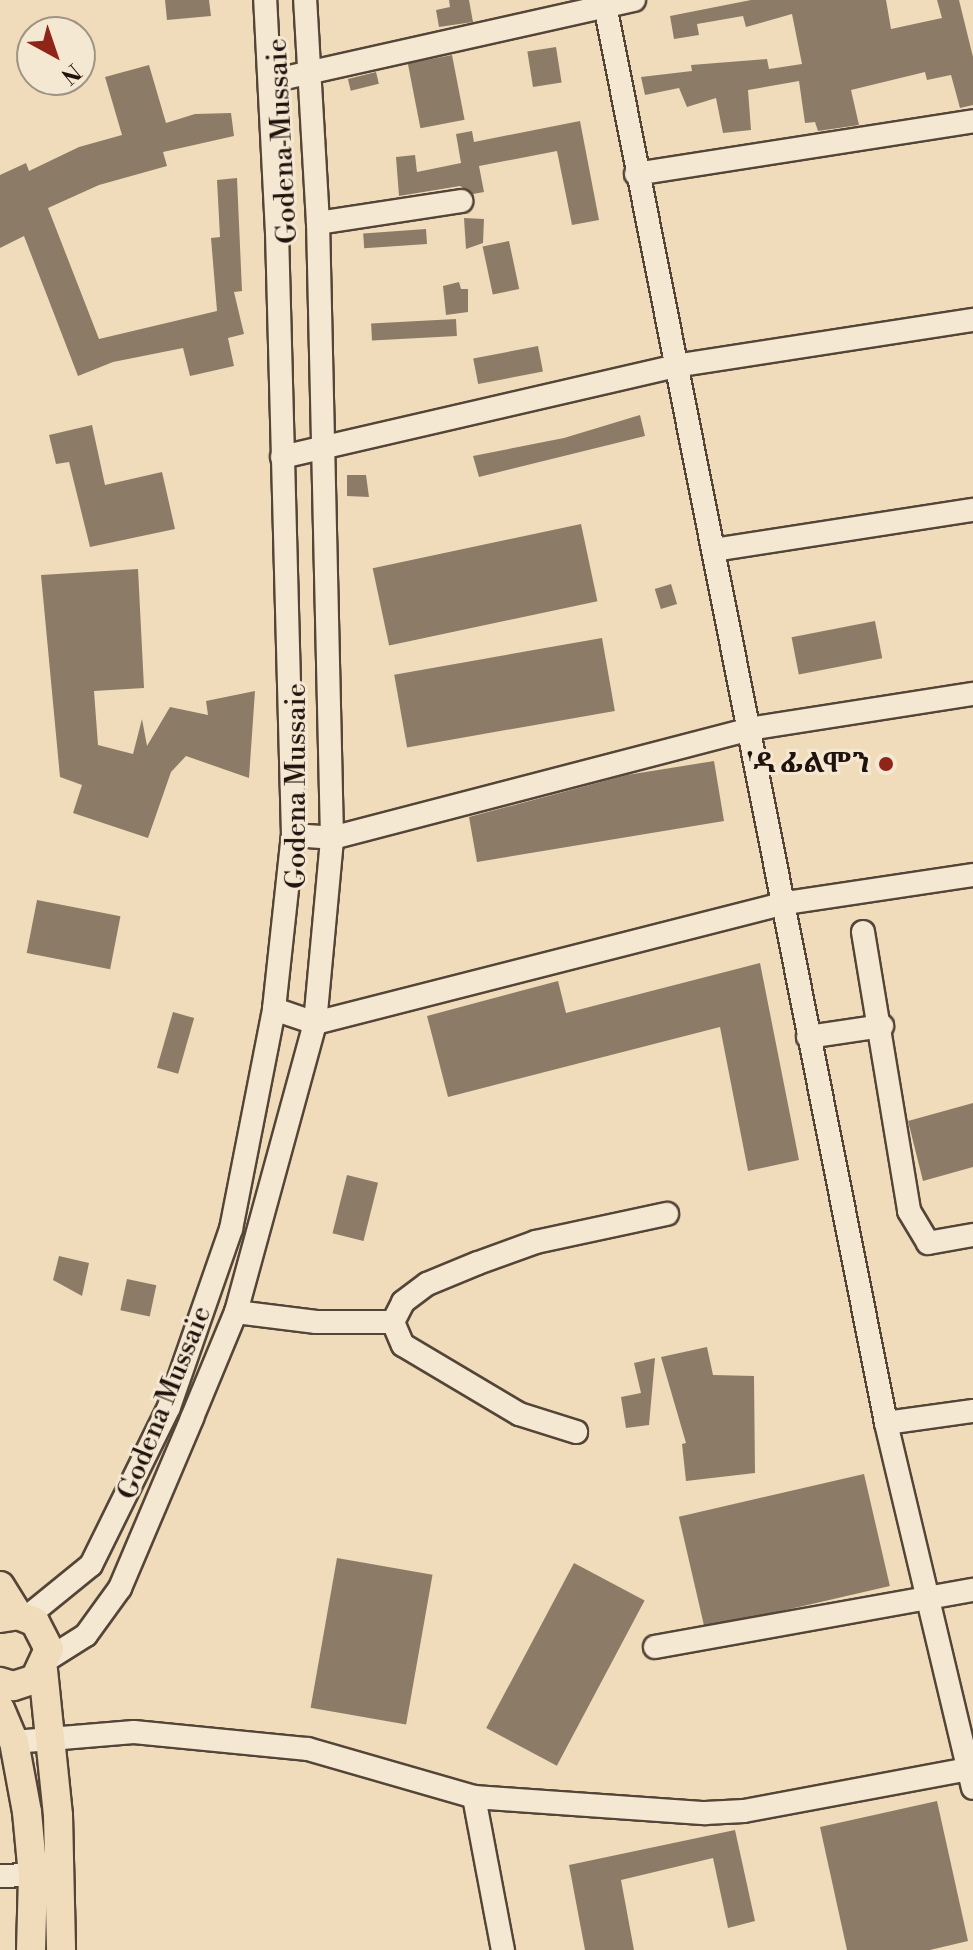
<!DOCTYPE html>
<meta charset="utf-8">
<style>
body{margin:0}
#map{position:relative;width:973px;height:1950px;overflow:hidden;background:#f0dcbb;font-family:"Libre Bodoni","Noto Serif Ethiopic",serif}
div>[style]{position:absolute}
[style*='--x']{left:calc(var(--x)*1px);top:calc(var(--y)*1px);width:calc(var(--w)*1px);rotate:calc(var(--a)*1deg)}
.building>*{inset:0;background:#8c7c67;transform-origin:0 0}
.roads{filter:drop-shadow(2px 0 #544538) drop-shadow(-2px 0 #544538) drop-shadow(0 2px #544538) drop-shadow(0 -2px #544538)}
.minor>*{height:22px;margin:-11px;padding:0 11px;transform-origin:11px;border-radius:11px;background:#f5e8d3}
.major>*{height:28px;margin:-14px;padding:0 14px;transform-origin:14px;border-radius:14px;background:#f0dcbb}
.dots>*{width:22px;height:22px;translate:-50% -50%;box-sizing:border-box;border:4px solid #f5e8d3;border-radius:50%}
span{translate:-50% -50%;white-space:nowrap;text-align:center;line-height:1.15;-webkit-text-stroke:6px #f5e8d3;paint-order:stroke}
.street-label{font-size:28px;color:#20130d}
.poi-label{font-size:28px;color:#20130d;font-weight:700}
.right{translate:-100% -50%;text-align:right}
.north{position:absolute;left:16px;top:16px;width:80px;height:80px;box-sizing:border-box;background:#f5e8d3;border:2px solid #a09384;border-radius:50%;rotate:140deg;font-size:22px;font-weight:700;line-height:32px;text-align:center;color:#20130d}
.north::after{content:'';display:block;margin:auto;width:28px;height:36px;background:#8f2418;clip-path:polygon(50% 0,100% 100%,50% 72%,0 100%)}
</style>
<div id="map">
<div class="building">
<i style="clip-path:polygon(165px 0,209px 0,211px 16px,167px 20px)"></i>
<i style="clip-path:polygon(449px 0,469px 0,473px 22px,439px 27px,436px 10px,450px 7px)"></i>
<i style="clip-path:polygon(751px 0,886px 0,891px 29px,942px 18px,937px 0,959px 0,973px 57px,973px 105px,960px 108px,951px 75px,927px 80px,925px 72px,851px 90px,859px 125px,818px 131px,815px 122px,805px 123px,799px 81px,748px 90px,751px 130px,723px 133px,716px 98px,687px 107px,679px 88px,645px 95px,641px 77px,692px 71px,691px 65px,767px 59px,769px 69px,802px 64px,792px 14px,746px 27px,743px 16px,697px 24px,699px 35px,674px 39px,670px 16px)"></i>
<i style="left:556px;top:47px;width:36px;height:29px;rotate:81deg"></i>
<i style="left:452px;top:55px;width:66px;height:45px;rotate:79deg"></i>
<i style="clip-path:polygon(149px 65px,166px 123px,195px 114px,231px 113px,234px 136px,163px 152px,167px 166px,99px 185px,48px 208px,99px 339px,217px 311px,211px 238px,220px 237px,217px 180px,237px 178px,242px 291px,234px 292px,244px 334px,228px 338px,234px 366px,190px 376px,183px 348px,113px 362px,78px 376px,24px 236px,0 248px,0 175px,26px 163px,29px 171px,79px 147px,122px 135px,105px 77px)"></i>
<i style="left:376px;top:72px;width:12px;height:29px;rotate:76deg"></i>
<i style="clip-path:polygon(580px 121px,599px 220px,572px 225px,557px 151px,479px 166px,484px 192px,473px 194px,460px 186px,399px 196px,396px 157px,415px 155px,417px 172px,461px 163px,456px 134px,472px 131px,474px 142px)"></i>
<i style="clip-path:polygon(464px 218px,484px 219px,483px 243px,466px 249px)"></i>
<i style="left:426px;top:229px;width:15px;height:63px;rotate:86deg"></i>
<i style="left:509px;top:241px;width:49px;height:27px;rotate:78deg"></i>
<i style="clip-path:polygon(459px 282px,461px 289px,468px 289px,468px 312px,446px 315px,443px 286px)"></i>
<i style="left:456px;top:319px;width:17px;height:85px;rotate:87deg"></i>
<i style="left:538px;top:346px;width:26px;height:66px;rotate:79deg"></i>
<i style="clip-path:polygon(640px 415px,645px 436px,479px 477px,473px 456px,564px 438px)"></i>
<i style="clip-path:polygon(92px 425px,105px 485px,162px 472px,175px 529px,90px 547px,69px 462px,56px 464px,49px 435px)"></i>
<i style="clip-path:polygon(347px 475px,366px 475px,369px 497px,347px 496px)"></i>
<i style="left:581px;top:524px;width:79px;height:213px;rotate:78deg"></i>
<i style="clip-path:polygon(138px 569px,144px 688px,94px 691px,98px 745px,133px 754px,142px 719px,147px 746px,170px 707px,208px 715px,206px 701px,255px 691px,249px 778px,186px 756px,171px 772px,148px 838px,73px 813px,82px 785px,60px 777px,41px 575px)"></i>
<i style="left:671px;top:584px;width:21px;height:17px;rotate:73deg"></i>
<i style="left:875px;top:621px;width:38px;height:85px;rotate:79deg"></i>
<i style="left:602px;top:638px;width:74px;height:211px;rotate:80deg"></i>
<i style="clip-path:polygon(714px 761px,724px 821px,477px 862px,469px 817px,627px 775px)"></i>
<i style="left:37px;top:900px;width:85px;height:54px;rotate:11deg"></i>
<i style="clip-path:polygon(760px 963px,799px 1160px,748px 1171px,720px 1027px,448px 1097px,427px 1016px,558px 981px,566px 1013px)"></i>
<i style="left:173px;top:1012px;width:22px;height:58px;rotate:16deg"></i>
<i style="clip-path:polygon(973px 1103px,973px 1167px,923px 1181px,908px 1121px)"></i>
<i style="left:347px;top:1175px;width:32px;height:60px;rotate:14deg"></i>
<i style="clip-path:polygon(59px 1256px,89px 1263px,82px 1296px,53px 1280px)"></i>
<i style="left:127px;top:1279px;width:30px;height:32px;rotate:12deg"></i>
<i style="clip-path:polygon(707px 1347px,713px 1375px,754px 1376px,755px 1473px,686px 1481px,682px 1444px,686px 1443px,661px 1357px)"></i>
<i style="clip-path:polygon(655px 1358px,649px 1425px,626px 1428px,621px 1397px,641px 1393px,634px 1363px)"></i>
<i style="left:864px;top:1474px;width:115px;height:190px;rotate:77deg"></i>
<i style="left:337px;top:1558px;width:97px;height:152px;rotate:10deg"></i>
<i style="left:574px;top:1563px;width:80px;height:187px;rotate:28deg"></i>
<i style="clip-path:polygon(937px 1801px,968px 1941px,930px 1950px,847px 1950px,820px 1827px)"></i>
<i style="clip-path:polygon(735px 1830px,755px 1921px,728px 1928px,713px 1858px,621px 1880px,634px 1950px,585px 1950px,569px 1865px)"></i>
</div>
<div class="roads">
<div class="minor">
<i style="--x:604;--y:0;--w:1451;--a:78.79"></i>
<i style="--x:886;--y:1423;--w:375;--a:76.6"></i>
<i style="--x:271;--y:81;--w:372;--a:-12.6"></i>
<i style="--x:636;--y:174;--w:341;--a:-8.9"></i>
<i style="--x:318;--y:223;--w:145;--a:-8.7"></i>
<i style="--x:282;--y:457;--w:403;--a:-13"></i>
<i style="--x:675;--y:366;--w:302;--a:-8.8"></i>
<i style="--x:714;--y:550;--w:262;--a:-8.8"></i>
<i style="--x:293;--y:835;--w:39;--a:4"></i>
<i style="--x:332;--y:838;--w:431;--a:-14.6"></i>
<i style="--x:749;--y:729;--w:227;--a:-8.9"></i>
<i style="--x:863;--y:932;--w:283;--a:80.6"></i>
<i style="--x:909;--y:1211;--w:37;--a:59"></i>
<i style="--x:928;--y:1243;--w:46;--a:-10.1"></i>
<i style="--x:274;--y:1009;--w:43;--a:18.9"></i>
<i style="--x:315;--y:1023;--w:486;--a:-14.3"></i>
<i style="--x:786;--y:903;--w:189;--a:-8.5"></i>
<i style="--x:808;--y:1037;--w:75;--a:-8.5"></i>
<i style="--x:236;--y:1312;--w:81;--a:7.1"></i>
<i style="--x:316;--y:1322;--w:77;--a:0"></i>
<i style="--x:393;--y:1322;--w:25;--a:67"></i>
<i style="--x:403;--y:1345;--w:135;--a:30.7"></i>
<i style="--x:519;--y:1414;--w:60;--a:17.5"></i>
<i style="--x:393;--y:1322;--w:22;--a:-63"></i>
<i style="--x:403;--y:1302;--w:30;--a:-37"></i>
<i style="--x:427;--y:1284;--w:55;--a:-22.4"></i>
<i style="--x:478;--y:1263;--w:62;--a:-19.9"></i>
<i style="--x:536;--y:1242;--w:134;--a:-12.1"></i>
<i style="--x:886;--y:1423;--w:88;--a:-7.9"></i>
<i style="--x:27;--y:1617;--w:82;--a:-39.1"></i>
<i style="--x:91;--y:1565;--w:176;--a:-63.7"></i>
<i style="--x:169;--y:1407;--w:188;--a:-70.8"></i>
<i style="--x:231;--y:1229;--w:224;--a:-78.9"></i>
<i style="--x:274;--y:1009;--w:175;--a:-83.8"></i>
<i style="--x:293;--y:835;--w:602;--a:-91.52"></i>
<i style="--x:277;--y:233;--w:233;--a:-92.9"></i>
<i style="--x:655;--y:1647;--w:323;--a:-10.2"></i>
<i style="--x:48;--y:1659;--w:45;--a:-32.3"></i>
<i style="--x:86;--y:1635;--w:58;--a:-54.1"></i>
<i style="--x:120;--y:1588;--w:185;--a:-67"></i>
<i style="--x:192;--y:1418;--w:115;--a:-67.5"></i>
<i style="--x:236;--y:1312;--w:300;--a:-74.7"></i>
<i style="--x:315;--y:1023;--w:186;--a:-84.7"></i>
<i style="--x:332;--y:838;--w:615;--a:-91.3"></i>
<i style="--x:318;--y:223;--w:223;--a:-93.3"></i>
<i style="--x:14;--y:1742;--w:120;--a:-4.8"></i>
<i style="--x:134;--y:1732;--w:175;--a:5.6"></i>
<i style="--x:308;--y:1749;--w:173;--a:16.1"></i>
<i style="--x:474;--y:1797;--w:232;--a:4"></i>
<i style="--x:705;--y:1813;--w:39;--a:-3"></i>
<i style="--x:744;--y:1811;--w:233;--a:-10.6"></i>
<i style="--x:474;--y:1797;--w:156;--a:79.3"></i>
<i style="--x:0;--y:1876;--w:33;--a:-2"></i>
</div>
<div class="major">
<i style="--x:0;--y:1586;--w:34;--a:58"></i>
<i style="--x:0;--y:1618;--w:18;--a:-9"></i>
<i style="--x:18;--y:1615;--w:18;--a:22"></i>
<i style="--x:35;--y:1622;--w:30;--a:63"></i>
<i style="--x:49;--y:1649;--w:33;--a:115"></i>
<i style="--x:35;--y:1679;--w:23;--a:162"></i>
<i style="--x:13;--y:1686;--w:14;--a:-163"></i>
<i style="--x:43;--y:1670;--w:146;--a:84.1"></i>
<i style="--x:58;--y:1815;--w:135;--a:88.7"></i>
<i style="--x:0;--y:1709;--w:36;--a:67"></i>
<i style="--x:14;--y:1742;--w:71;--a:79.5"></i>
<i style="--x:27;--y:1812;--w:63;--a:84.6"></i>
<i style="--x:33;--y:1875;--w:75;--a:91.5"></i>
</div>
</div>
<div class="dots">
<i style="left:886px;top:764px;background:#8f2418"></i>
</div>
<div class="street-label">
<span style="left:283px;top:141px;rotate:-93deg">Godena Mussaie</span>
<span style="left:297px;top:786px;rotate:-90deg">Godena Mussaie</span>
<span style="left:165px;top:1403px;rotate:-68deg">Godena Mussaie</span>
</div>
<div class="poi-label">
<span class="right" style="left:870px;top:764px">'ዳ ፊልሞን</span>
</div>
<div class="north">N</div>
</div>
